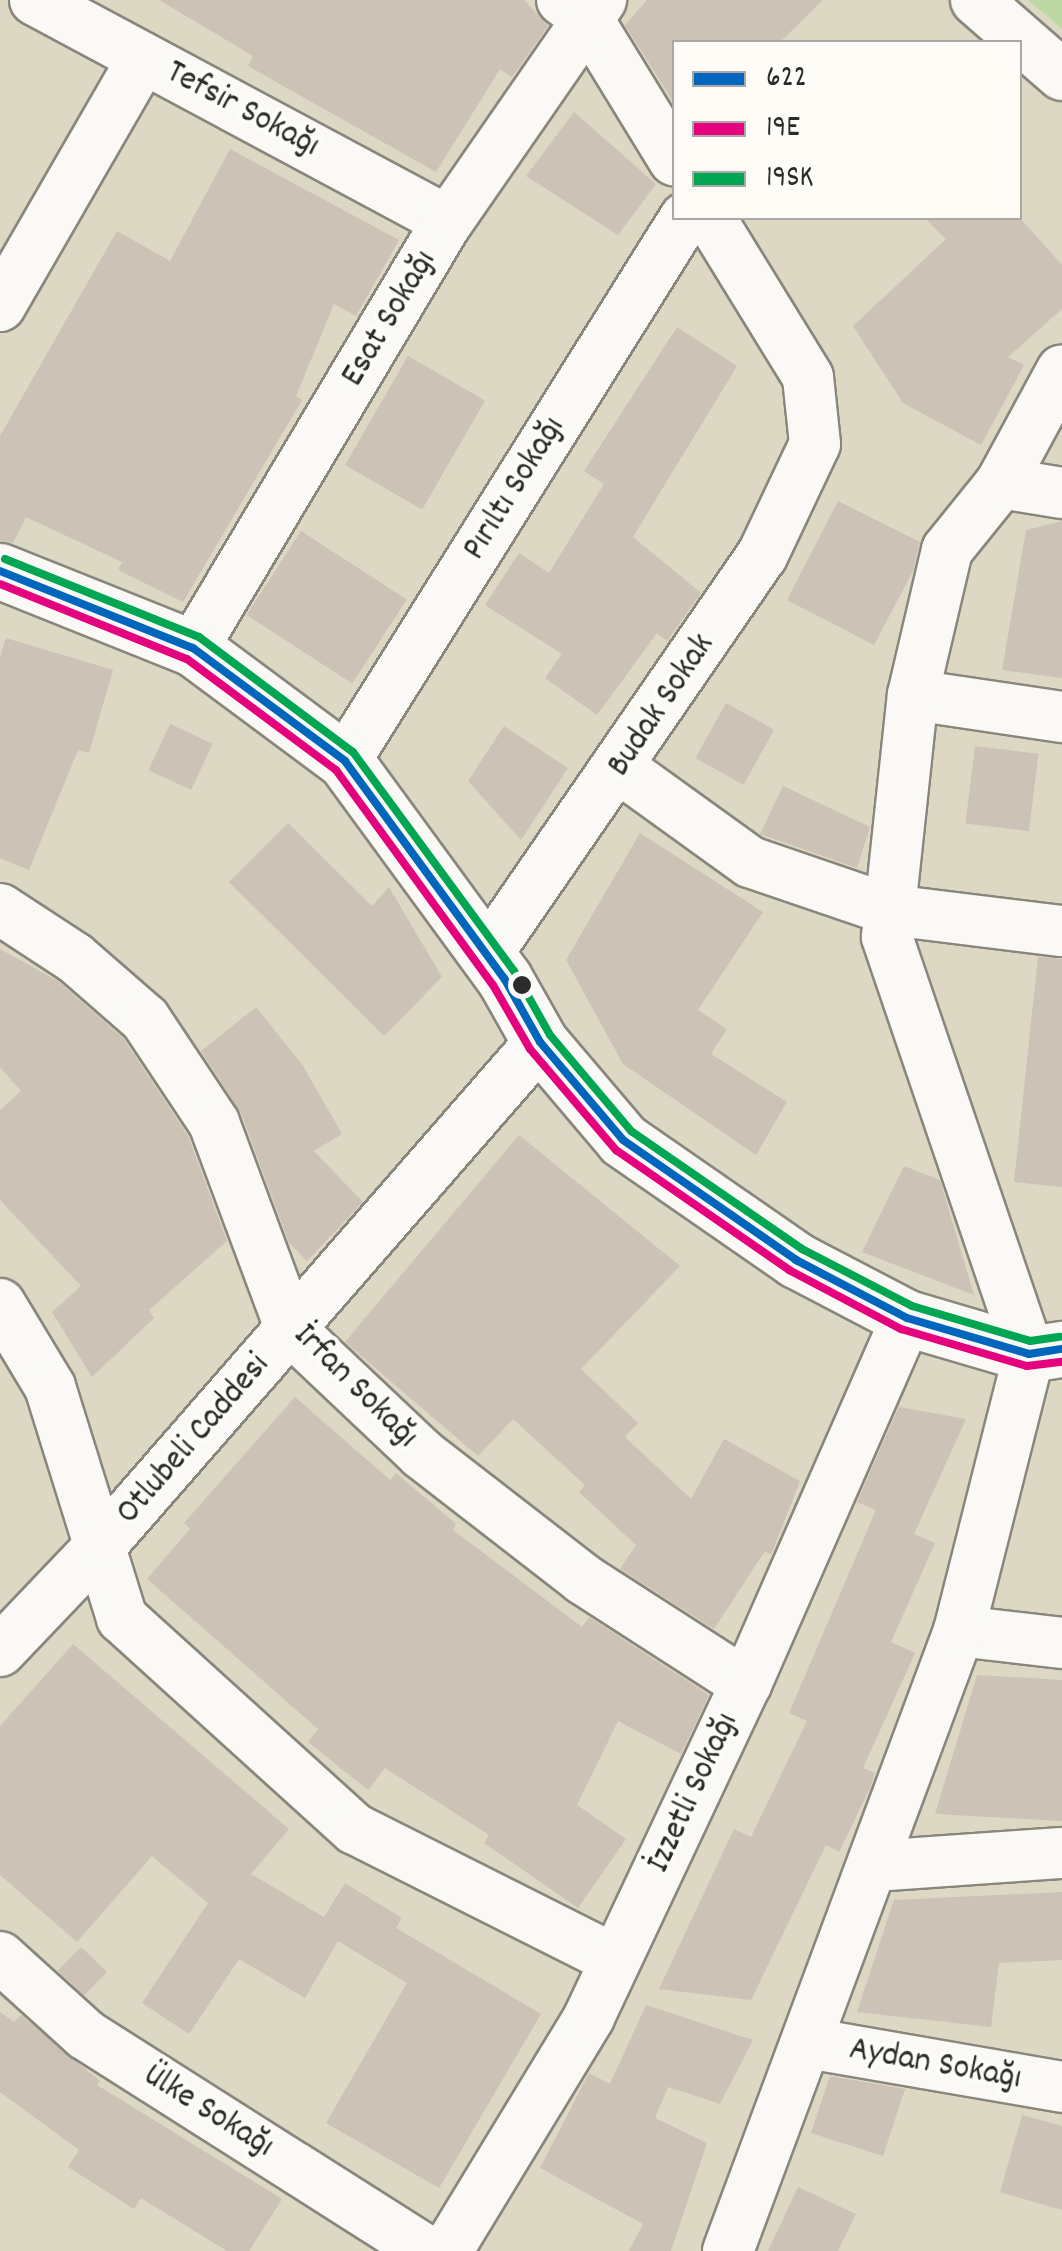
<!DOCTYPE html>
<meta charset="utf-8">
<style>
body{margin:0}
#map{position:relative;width:1062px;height:2251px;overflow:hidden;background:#dcd8c4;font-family:Dekko,sans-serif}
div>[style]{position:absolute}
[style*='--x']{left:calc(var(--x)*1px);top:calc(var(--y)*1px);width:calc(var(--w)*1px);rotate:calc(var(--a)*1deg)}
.green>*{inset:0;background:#bed8a3}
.building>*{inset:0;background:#ccc2b5;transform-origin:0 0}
.roads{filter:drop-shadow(2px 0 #89877c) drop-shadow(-2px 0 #89877c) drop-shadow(0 2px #89877c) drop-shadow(0 -2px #89877c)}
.minor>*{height:50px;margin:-25px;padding:0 25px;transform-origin:25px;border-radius:25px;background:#faf9f6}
.major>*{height:55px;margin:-27.5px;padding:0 27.5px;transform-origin:27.5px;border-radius:27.5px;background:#faf9f6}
.bus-1>*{height:8px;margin:-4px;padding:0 4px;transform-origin:4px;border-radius:4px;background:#0065bd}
.bus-2>*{height:8px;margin:-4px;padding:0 4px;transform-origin:4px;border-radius:4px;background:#e5007d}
.bus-3>*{height:8px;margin:-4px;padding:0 4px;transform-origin:4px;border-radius:4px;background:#00a651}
.dots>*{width:28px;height:28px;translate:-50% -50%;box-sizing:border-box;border:5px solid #fdfcf7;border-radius:50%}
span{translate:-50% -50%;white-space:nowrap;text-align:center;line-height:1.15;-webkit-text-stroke:8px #fdfcf7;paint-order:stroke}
.street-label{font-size:35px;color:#2b2b2b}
.legend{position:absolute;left:672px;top:40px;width:350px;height:180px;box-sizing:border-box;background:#fdfcf7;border:2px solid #a9a8a5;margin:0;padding:12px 18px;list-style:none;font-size:30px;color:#2b2b2b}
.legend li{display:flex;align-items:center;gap:20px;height:50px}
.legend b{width:50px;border:2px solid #a9a8a5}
</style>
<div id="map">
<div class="green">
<i style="clip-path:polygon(1028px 0,1062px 0,1062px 29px)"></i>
</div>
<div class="building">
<i style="clip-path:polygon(159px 0,524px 0,548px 26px,512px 77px,500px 69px,436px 172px,248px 66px,253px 56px)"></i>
<i style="clip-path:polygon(647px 0,823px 0,780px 42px,674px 42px,674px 103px,625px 25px)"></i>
<i style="clip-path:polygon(574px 112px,656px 184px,618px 235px,526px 176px)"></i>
<i style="clip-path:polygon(230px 149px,399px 240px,356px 316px,334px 304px,296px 396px,302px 400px,183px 602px,118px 570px,122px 562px,26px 517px,13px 543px,0 540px,0 436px,117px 231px,170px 261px)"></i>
<i style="clip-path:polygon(925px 218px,1020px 218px,1062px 265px,1062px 309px,1008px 357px,1024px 365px,981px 445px,903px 403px,853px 326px,946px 239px)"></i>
<i style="clip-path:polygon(677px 327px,737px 366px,633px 537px,701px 593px,667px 641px,657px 633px,597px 715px,545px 678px,562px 654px,485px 605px,519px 553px,549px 573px,604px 484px,584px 471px)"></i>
<i style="left:408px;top:356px;width:89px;height:126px;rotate:30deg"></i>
<i style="clip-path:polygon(838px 501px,920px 542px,913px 571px,874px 645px,787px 600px)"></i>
<i style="clip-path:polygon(1062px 521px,1062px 678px,1002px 670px,1026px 530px)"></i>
<i style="left:301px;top:531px;width:126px;height:100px;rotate:33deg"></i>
<i style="clip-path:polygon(6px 638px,113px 670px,89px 753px,78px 750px,29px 870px,0 858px,0 657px)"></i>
<i style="left:726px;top:703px;width:55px;height:63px;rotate:29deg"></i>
<i style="left:170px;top:724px;width:47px;height:51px;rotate:25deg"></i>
<i style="clip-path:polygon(504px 726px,568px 768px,521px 840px,468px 781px)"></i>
<i style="left:975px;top:746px;width:64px;height:78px;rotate:7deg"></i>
<i style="clip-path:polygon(783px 786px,870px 827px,857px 868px,760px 834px)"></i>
<i style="clip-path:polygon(288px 823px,372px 906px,389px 887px,442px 977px,384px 1036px,229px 882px)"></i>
<i style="clip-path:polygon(640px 833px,763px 912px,698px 1010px,727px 1029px,711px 1054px,787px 1102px,756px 1155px,623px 1064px,566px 960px)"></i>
<i style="clip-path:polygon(0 949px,58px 981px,123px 1038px,188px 1136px,227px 1241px,149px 1310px,154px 1318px,92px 1377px,52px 1312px,81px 1286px,0 1200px,0 1110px,21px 1091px,0 1067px)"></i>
<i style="clip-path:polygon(1038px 957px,1062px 959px,1062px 1187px,1014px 1182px)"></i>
<i style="clip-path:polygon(256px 1007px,303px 1066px,342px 1134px,314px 1151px,363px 1202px,307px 1261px,289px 1243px,241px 1113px,201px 1051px)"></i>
<i style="clip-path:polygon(519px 1135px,680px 1266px,581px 1369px,638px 1423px,625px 1437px,691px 1499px,724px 1439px,800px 1481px,771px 1555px,765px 1551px,714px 1629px,620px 1569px,636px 1545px,579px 1492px,585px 1485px,513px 1419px,478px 1456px,345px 1342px)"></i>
<i style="clip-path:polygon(904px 1166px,940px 1180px,974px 1295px,862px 1252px)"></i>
<i style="clip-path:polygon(295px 1397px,390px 1480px,396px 1473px,456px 1524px,453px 1530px,582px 1627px,589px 1617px,709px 1695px,681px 1754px,618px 1721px,577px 1805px,626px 1839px,578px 1908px,484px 1843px,489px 1835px,385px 1768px,368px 1790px,308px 1742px,318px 1729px,147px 1579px,190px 1529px,184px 1523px)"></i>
<i style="clip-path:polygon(899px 1407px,966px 1419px,914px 1534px,935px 1543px,891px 1642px,915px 1653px,863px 1768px,875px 1773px,870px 1788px,839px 1852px,826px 1845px,751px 2000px,659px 1989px,734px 1829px,751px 1837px,807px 1721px,789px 1713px,876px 1510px,857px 1502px)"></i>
<i style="clip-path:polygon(73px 1644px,289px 1829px,251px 1874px,324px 1917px,345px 1883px,402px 1918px,396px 1928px,541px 2014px,439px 2188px,326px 2123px,407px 1983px,338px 1941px,305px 1998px,239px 1959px,189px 2034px,142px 2003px,208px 1903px,152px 1856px,77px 1942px,0 1875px,0 1726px)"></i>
<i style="clip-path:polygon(977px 1675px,1062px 1680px,1062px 1821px,935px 1814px)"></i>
<i style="clip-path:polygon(1062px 1892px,1062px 1960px,999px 1963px,991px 2027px,857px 2012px,894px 1900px)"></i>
<i style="left:81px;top:1947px;width:36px;height:33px;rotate:44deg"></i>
<i style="clip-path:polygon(646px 2005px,753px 2040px,720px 2104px,668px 2087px,655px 2118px,707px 2143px,671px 2251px,629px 2251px,643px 2224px,540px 2168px,589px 2073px,610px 2084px)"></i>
<i style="clip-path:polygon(0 2012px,14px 2022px,21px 2015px,100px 2081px,97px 2085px,282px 2199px,249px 2251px,227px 2251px,141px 2198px,134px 2209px,68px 2167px,79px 2150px,0 2092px)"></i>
<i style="clip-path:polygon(830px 2076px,905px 2089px,883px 2156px,811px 2133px)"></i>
<i style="clip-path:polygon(1022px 2115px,1062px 2126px,1062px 2210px,1000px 2192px)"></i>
<i style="clip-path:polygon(798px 2187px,856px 2214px,838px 2251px,768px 2251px)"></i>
</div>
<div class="roads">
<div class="minor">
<i style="--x:35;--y:0;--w:468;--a:28.2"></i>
<i style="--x:562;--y:0;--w:31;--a:36"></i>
<i style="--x:587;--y:18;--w:167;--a:58.5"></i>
<i style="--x:976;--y:0;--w:114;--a:41.1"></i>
<i style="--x:0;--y:306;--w:286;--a:-60"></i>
<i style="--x:1001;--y:483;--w:62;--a:9.3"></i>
<i style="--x:193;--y:648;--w:497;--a:-59.2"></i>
<i style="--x:448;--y:221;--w:269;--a:-55.3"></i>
<i style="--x:913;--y:695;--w:151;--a:8.4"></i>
<i style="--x:345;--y:761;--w:641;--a:-57.95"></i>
<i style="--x:621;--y:769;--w:159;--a:35.8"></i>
<i style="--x:750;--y:862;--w:148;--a:18.9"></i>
<i style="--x:890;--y:910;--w:173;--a:7"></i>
<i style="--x:0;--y:909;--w:90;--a:33.2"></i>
<i style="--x:75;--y:958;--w:93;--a:41.1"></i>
<i style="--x:145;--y:1019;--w:125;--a:56.4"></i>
<i style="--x:214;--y:1123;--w:221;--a:69.6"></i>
<i style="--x:291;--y:1330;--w:180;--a:43.4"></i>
<i style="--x:422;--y:1454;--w:204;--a:37.8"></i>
<i style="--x:583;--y:1579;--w:194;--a:32.8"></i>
<i style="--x:487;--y:954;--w:484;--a:-55.4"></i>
<i style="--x:762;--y:556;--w:124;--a:-64.7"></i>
<i style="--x:815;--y:444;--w:67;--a:-96"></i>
<i style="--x:808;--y:377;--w:187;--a:-121.6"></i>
<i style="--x:0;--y:1304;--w:97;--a:58.9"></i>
<i style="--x:50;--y:1387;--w:242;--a:72.7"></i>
<i style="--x:122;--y:1618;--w:314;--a:42.2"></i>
<i style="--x:355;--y:1829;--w:291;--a:26.7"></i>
<i style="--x:959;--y:1631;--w:104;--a:6.6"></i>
<i style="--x:0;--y:1651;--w:149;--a:-46.4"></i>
<i style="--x:103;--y:1543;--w:665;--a:-48.9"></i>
<i style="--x:874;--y:1866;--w:188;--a:-4"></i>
<i style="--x:0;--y:1957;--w:116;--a:42.2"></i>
<i style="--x:86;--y:2035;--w:404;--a:32.4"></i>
<i style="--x:808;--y:2043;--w:258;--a:9.8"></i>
<i style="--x:447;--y:2251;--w:274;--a:-58.7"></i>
<i style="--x:589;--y:2017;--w:368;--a:-64.8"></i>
<i style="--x:746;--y:1684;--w:400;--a:-66.3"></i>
<i style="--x:728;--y:2251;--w:662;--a:-69.57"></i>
<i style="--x:959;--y:1631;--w:286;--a:-75.8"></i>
<i style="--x:1029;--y:1354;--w:441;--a:-108.8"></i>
<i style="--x:887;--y:937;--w:243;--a:-83.9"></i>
<i style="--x:913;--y:695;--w:149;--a:-76.8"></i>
<i style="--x:947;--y:550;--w:86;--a:-51.1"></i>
<i style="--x:1001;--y:483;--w:128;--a:-61.6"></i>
</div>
<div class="major">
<i style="--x:0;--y:571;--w:208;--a:21.8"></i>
<i style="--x:193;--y:648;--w:189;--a:36.6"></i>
<i style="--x:345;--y:761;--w:269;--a:53.8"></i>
<i style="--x:504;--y:978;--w:73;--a:60.6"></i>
<i style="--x:540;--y:1042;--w:128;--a:49.7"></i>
<i style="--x:623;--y:1140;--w:211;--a:34.7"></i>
<i style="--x:796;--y:1260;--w:125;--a:27.6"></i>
<i style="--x:907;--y:1318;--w:127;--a:16.4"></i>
<i style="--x:1029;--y:1354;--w:33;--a:-9"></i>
</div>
</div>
<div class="bus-1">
<i style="--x:0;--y:571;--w:208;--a:21.8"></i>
<i style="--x:193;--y:648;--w:189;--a:36.6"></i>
<i style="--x:345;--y:761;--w:269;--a:53.8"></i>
<i style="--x:504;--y:978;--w:73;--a:60.6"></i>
<i style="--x:540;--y:1042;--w:128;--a:49.7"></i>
<i style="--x:623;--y:1140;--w:211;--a:34.7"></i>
<i style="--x:796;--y:1260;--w:125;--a:27.6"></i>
<i style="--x:907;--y:1318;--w:127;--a:16.4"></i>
<i style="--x:1029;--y:1354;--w:33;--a:-9"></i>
</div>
<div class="bus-2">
<i style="--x:0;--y:584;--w:201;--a:21.9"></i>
<i style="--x:187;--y:659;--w:186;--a:36.7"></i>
<i style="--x:336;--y:770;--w:266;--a:53.9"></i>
<i style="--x:493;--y:985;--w:74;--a:60"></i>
<i style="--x:530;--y:1049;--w:133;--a:49.6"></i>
<i style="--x:616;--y:1150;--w:211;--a:34.7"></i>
<i style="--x:789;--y:1270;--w:127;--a:27.8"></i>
<i style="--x:901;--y:1329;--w:131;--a:16.4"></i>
<i style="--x:1027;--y:1366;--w:35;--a:-7"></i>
</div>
<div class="bus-3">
<i style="--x:5;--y:559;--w:209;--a:21.9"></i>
<i style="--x:199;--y:637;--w:192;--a:36.8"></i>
<i style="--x:353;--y:752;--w:272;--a:53.7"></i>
<i style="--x:514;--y:971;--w:73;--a:60.6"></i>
<i style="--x:550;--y:1035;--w:126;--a:49.8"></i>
<i style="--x:631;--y:1131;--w:208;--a:34.6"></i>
<i style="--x:802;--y:1249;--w:124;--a:27.4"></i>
<i style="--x:912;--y:1306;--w:123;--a:16.5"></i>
<i style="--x:1030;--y:1341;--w:30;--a:-8"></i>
</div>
<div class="dots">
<i style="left:522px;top:985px;background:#2b2b2b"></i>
</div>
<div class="street-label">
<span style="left:242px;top:110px;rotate:28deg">Tefsir Sokağı</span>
<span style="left:390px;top:319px;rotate:-59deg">Esat Sokağı</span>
<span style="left:515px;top:489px;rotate:-58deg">Pırıltı Sokağı</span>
<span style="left:662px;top:706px;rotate:-56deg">Budak Sokak</span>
<span style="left:355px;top:1387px;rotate:45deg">İrfan Sokağı</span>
<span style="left:194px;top:1440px;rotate:-49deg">Otlubeli Caddesi</span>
<span style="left:694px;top:1793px;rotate:-65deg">İzzetli Sokağı</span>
<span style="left:935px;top:2065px;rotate:10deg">Aydan Sokağı</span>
<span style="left:208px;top:2112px;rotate:32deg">Ülke Sokağı</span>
</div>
<ul class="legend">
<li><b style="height:12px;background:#0065bd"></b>622</li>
<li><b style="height:12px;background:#e5007d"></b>19E</li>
<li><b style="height:12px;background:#00a651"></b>19SK</li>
</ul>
</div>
